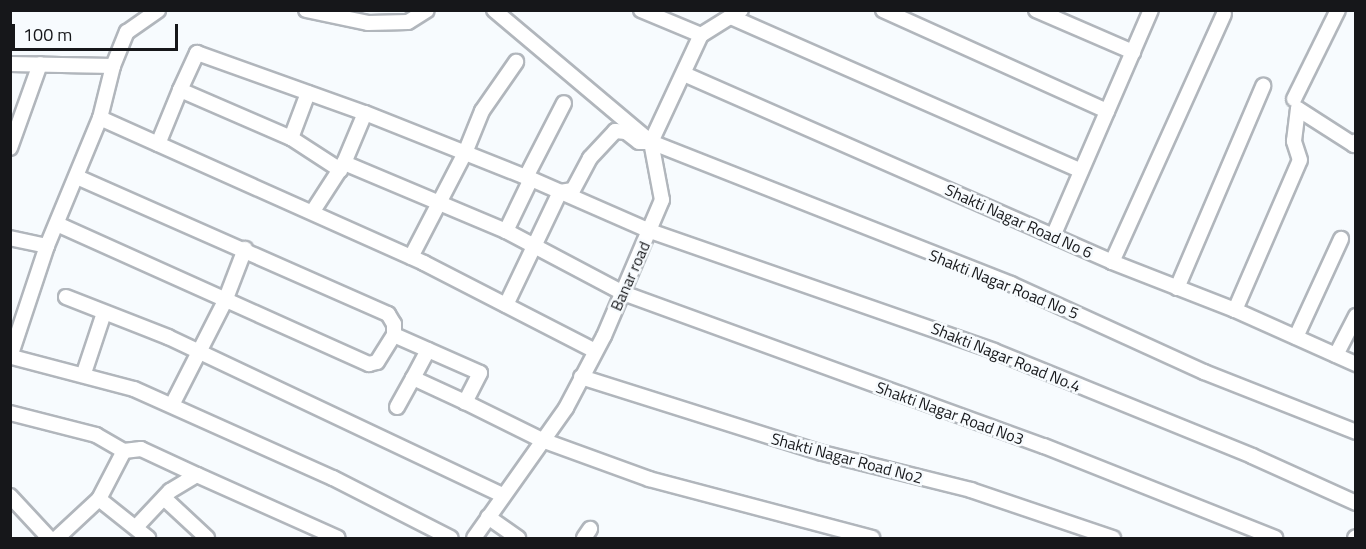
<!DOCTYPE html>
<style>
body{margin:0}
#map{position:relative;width:1366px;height:549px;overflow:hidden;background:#f7fbfe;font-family:"Titillium Web",sans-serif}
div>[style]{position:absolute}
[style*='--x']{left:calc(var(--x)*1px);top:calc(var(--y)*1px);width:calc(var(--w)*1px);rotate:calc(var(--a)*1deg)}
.roads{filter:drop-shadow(2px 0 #b1b6bc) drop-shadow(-2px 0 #b1b6bc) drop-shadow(0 2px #b1b6bc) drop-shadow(0 -2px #b1b6bc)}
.minor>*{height:14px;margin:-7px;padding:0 7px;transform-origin:7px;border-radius:7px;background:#fff}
span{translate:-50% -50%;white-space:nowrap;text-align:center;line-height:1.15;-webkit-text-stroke:5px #f7fbfe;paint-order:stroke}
.street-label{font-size:16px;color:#16171a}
.frame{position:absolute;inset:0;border:12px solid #16171a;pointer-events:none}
.scale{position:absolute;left:12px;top:24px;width:166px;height:27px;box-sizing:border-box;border:3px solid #16171a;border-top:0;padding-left:8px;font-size:18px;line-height:21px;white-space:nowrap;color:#16171a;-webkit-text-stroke:4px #f7fbfe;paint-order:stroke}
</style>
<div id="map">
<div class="roads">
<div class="minor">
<i style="--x:306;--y:10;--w:63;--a:11.8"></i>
<i style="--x:368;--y:23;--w:40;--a:-1.4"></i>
<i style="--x:408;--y:22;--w:22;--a:-32"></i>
<i style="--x:494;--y:10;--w:197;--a:40.1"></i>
<i style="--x:641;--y:10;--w:65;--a:22.6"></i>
<i style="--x:883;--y:10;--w:246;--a:24.3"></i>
<i style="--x:1036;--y:10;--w:106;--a:23.4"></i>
<i style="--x:731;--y:17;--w:382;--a:23.7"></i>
<i style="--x:10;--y:64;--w:103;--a:1.1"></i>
<i style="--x:113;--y:66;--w:54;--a:104"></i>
<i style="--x:100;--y:118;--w:139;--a:112.5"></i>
<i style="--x:47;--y:246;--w:38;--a:-168"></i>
<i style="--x:113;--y:66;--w:37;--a:-68"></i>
<i style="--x:127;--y:32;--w:38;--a:-35"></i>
<i style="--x:684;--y:74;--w:467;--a:23.7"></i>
<i style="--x:1112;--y:262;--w:132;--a:21.3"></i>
<i style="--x:1235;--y:310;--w:133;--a:24.1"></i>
<i style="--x:308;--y:93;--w:48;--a:110.7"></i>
<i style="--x:291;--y:138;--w:121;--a:-156.6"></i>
<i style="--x:180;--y:90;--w:41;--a:-65.3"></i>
<i style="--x:197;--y:53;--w:178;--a:19.7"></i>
<i style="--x:365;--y:113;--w:179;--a:21.7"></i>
<i style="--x:531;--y:179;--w:58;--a:115.7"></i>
<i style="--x:506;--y:231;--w:176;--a:-157.2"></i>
<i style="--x:344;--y:163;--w:54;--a:-67.2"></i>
<i style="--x:1294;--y:99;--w:99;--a:-63.7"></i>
<i style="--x:100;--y:118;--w:355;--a:24.1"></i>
<i style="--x:424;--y:263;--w:192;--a:27.2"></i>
<i style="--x:291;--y:138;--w:59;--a:33.1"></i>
<i style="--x:158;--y:144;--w:58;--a:-67.8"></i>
<i style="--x:10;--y:148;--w:89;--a:-70.3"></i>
<i style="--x:77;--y:177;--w:340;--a:23.8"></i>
<i style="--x:388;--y:314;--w:12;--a:59"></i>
<i style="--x:394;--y:324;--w:11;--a:90"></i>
<i style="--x:394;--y:335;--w:94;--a:23.8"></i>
<i style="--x:480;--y:373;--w:33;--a:117"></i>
<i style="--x:465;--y:402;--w:86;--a:26.3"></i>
<i style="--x:542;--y:440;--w:114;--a:20"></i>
<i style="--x:649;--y:479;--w:231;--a:14.8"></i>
<i style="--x:526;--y:177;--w:83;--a:-62.8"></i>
<i style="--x:531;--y:179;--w:130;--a:23.6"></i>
<i style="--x:650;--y:231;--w:364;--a:19.2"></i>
<i style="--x:994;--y:351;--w:279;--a:22.1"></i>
<i style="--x:1252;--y:456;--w:114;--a:24.3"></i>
<i style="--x:313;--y:211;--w:57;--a:-57.1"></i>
<i style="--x:57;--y:224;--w:342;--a:24.2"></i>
<i style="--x:369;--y:364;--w:8;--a:-14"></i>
<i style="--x:377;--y:362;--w:32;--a:-58"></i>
<i style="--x:506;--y:231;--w:132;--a:27.9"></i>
<i style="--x:623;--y:293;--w:448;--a:20"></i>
<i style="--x:1044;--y:446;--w:249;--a:21.7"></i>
<i style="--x:1054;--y:234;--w:244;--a:-66.6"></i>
<i style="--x:411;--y:257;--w:117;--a:-62.6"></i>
<i style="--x:465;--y:153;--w:45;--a:-68"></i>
<i style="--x:482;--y:111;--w:60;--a:-55.2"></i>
<i style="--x:1112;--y:262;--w:272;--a:-65.7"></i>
<i style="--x:1177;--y:288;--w:220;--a:-66.9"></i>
<i style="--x:66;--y:297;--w:110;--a:21.4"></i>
<i style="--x:168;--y:337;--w:370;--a:25.3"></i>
<i style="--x:506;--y:305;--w:125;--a:-64.5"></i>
<i style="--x:560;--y:192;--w:13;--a:-9"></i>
<i style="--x:573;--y:190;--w:36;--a:-62"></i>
<i style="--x:590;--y:158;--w:37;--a:-47"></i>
<i style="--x:615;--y:131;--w:11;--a:5"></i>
<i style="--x:626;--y:132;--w:16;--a:38"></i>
<i style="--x:639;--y:142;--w:12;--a:0"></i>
<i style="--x:651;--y:142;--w:387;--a:21.5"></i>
<i style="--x:1011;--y:284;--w:212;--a:24.5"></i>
<i style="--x:1204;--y:372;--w:163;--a:21.5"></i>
<i style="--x:1235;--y:310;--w:163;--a:-66.6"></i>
<i style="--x:1300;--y:160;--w:20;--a:-108"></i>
<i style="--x:1294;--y:141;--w:32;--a:-83"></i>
<i style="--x:1298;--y:109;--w:67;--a:32.7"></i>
<i style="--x:1354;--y:145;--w:4;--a:-63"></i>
<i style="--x:1296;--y:337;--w:108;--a:-65.3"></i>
<i style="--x:428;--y:350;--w:32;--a:118"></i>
<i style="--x:413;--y:378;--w:57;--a:24.8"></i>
<i style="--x:1336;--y:355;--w:44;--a:-62.9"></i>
<i style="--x:10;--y:357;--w:117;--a:-71.6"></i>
<i style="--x:12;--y:357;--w:126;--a:14.7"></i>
<i style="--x:134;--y:389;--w:218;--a:24.1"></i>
<i style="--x:333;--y:478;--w:132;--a:27"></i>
<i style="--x:84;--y:373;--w:63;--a:-71.6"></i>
<i style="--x:581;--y:377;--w:253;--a:17.5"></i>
<i style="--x:822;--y:453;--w:154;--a:13.9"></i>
<i style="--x:971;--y:490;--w:150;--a:18.7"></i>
<i style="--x:172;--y:405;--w:117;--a:-63"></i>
<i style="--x:225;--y:301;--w:56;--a:-69"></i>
<i style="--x:397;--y:407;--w:33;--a:-61"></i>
<i style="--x:10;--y:413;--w:89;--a:14.3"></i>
<i style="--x:96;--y:435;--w:32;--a:30"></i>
<i style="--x:124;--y:451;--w:17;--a:-7"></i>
<i style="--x:141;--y:449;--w:62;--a:24.9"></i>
<i style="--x:10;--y:496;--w:57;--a:47.1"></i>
<i style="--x:164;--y:498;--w:59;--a:42.9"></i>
<i style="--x:99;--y:499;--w:54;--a:-62.5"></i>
<i style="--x:488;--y:517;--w:37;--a:35"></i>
<i style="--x:137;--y:526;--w:48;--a:-46.7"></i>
<i style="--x:170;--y:491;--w:31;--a:-31"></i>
<i style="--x:197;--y:475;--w:154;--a:24.1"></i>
<i style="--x:57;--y:538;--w:57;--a:-42.9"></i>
<i style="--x:99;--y:499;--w:63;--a:38.5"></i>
<i style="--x:474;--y:538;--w:159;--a:-54.7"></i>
<i style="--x:566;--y:408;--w:81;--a:-62.2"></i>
<i style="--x:604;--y:336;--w:148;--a:-66.9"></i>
<i style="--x:662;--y:200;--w:59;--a:-100.7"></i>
<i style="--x:651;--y:142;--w:118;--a:-65"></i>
<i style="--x:701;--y:35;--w:47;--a:-32"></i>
<i style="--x:584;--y:538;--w:11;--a:-56"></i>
<i style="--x:1355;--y:538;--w:1;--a:-45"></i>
</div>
</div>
<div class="street-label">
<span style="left:1019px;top:221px;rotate:24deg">Shakti Nagar Road No 6</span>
<span style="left:630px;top:276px;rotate:-66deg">Banar road</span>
<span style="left:1004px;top:284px;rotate:22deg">Shakti Nagar Road No 5</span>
<span style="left:1006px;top:357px;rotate:22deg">Shakti Nagar Road No.4</span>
<span style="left:950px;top:413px;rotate:20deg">Shakti Nagar Road No3</span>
<span style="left:847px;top:458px;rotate:15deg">Shakti Nagar Road No2</span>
</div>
<div class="frame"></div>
<div class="scale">100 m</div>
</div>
